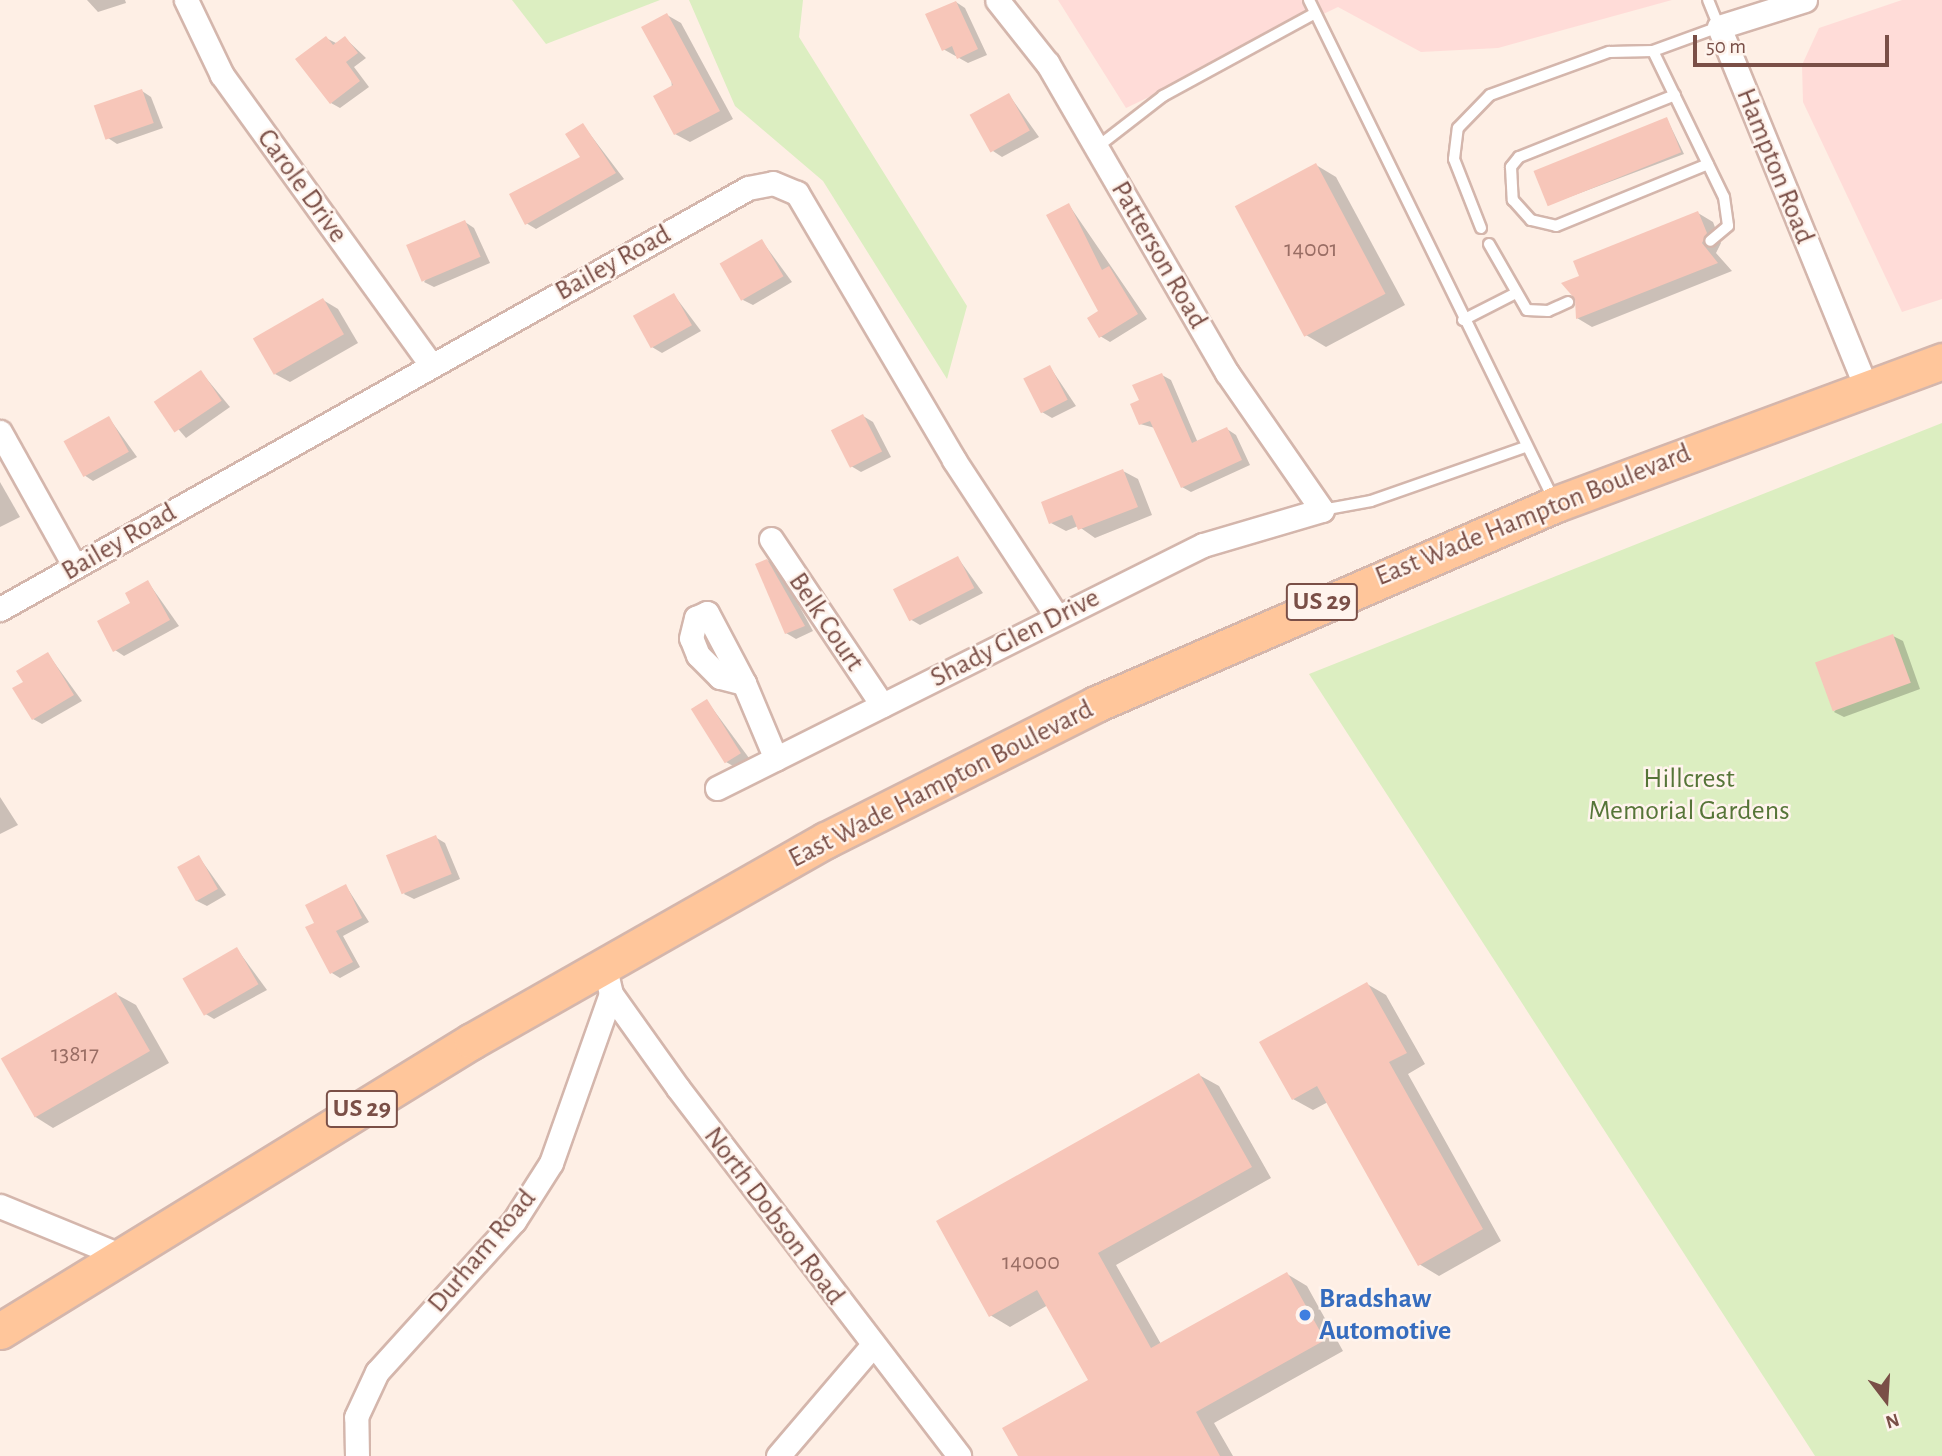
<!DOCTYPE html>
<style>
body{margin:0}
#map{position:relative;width:1942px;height:1456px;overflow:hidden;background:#feefe5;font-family:"Alegreya Sans",sans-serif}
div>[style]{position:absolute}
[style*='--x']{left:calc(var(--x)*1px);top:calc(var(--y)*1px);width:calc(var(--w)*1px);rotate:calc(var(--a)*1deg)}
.commercial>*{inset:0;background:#ffdcd8}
.green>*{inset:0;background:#dceec1}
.shadow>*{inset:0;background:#0003}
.building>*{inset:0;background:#f7c6b9;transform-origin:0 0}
.roads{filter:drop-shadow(2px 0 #d4b6ac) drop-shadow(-2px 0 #d4b6ac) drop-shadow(0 2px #d4b6ac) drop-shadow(0 -2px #d4b6ac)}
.lane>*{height:10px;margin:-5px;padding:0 5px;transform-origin:5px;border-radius:5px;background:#fff}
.street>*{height:23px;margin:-11.5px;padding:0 11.5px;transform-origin:11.5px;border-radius:11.5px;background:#fff}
.primary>*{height:35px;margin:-17.5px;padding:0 17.5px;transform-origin:17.5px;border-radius:17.5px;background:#ffc69b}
.dots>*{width:19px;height:19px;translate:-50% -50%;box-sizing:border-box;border:4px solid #fff4ed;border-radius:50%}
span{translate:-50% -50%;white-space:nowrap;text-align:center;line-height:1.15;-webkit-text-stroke:5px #fff4ed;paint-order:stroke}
.number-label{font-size:24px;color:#996d64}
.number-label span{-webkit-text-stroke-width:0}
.shield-label span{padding:2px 5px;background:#fff4ed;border:2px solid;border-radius:5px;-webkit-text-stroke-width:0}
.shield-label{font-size:26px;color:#7a4f47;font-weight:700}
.street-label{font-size:28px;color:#7a4f47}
.park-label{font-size:28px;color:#567538}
.shop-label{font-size:28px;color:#366cbe;font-weight:700}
.left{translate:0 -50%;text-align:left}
.north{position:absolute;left:1851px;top:1365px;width:70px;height:70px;-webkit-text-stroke:5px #fff4ed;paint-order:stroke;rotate:163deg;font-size:19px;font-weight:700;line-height:28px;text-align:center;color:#7a4f47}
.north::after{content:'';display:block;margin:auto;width:24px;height:32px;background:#7a4f47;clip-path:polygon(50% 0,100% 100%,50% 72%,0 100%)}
.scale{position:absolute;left:1693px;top:35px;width:196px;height:32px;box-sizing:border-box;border:4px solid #7a4f47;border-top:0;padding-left:9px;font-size:21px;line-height:24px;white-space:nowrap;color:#7a4f47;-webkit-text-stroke:5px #fff4ed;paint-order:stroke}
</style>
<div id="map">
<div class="commercial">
<i style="clip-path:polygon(1058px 0,1672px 0,1498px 48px,1421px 52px,1338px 7px,1126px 108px)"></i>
<i style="clip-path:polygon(1902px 0,1942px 0,1942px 299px,1902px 312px,1803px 102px,1802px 65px,1819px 28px)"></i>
</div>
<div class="green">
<i style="clip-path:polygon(512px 0,660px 0,546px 44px)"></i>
<i style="clip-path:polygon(689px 0,803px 0,799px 37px,967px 306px,947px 379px,823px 181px,735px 106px)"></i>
<i style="clip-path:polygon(1942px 423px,1942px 1456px,1815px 1456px,1309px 674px)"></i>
</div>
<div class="shadow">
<i style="clip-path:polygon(87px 0,125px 0,126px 3px,98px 12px)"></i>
<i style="clip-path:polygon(956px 2px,965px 8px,987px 55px,968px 63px,943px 49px)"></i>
<i style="clip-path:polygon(667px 15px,681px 23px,733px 119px,690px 142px,675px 134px)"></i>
<i style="clip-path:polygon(326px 38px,336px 43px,345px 38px,366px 58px,354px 67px,369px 87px,340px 108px,331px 103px)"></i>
<i style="clip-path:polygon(142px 91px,151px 97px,163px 128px,117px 144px,108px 138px)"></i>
<i style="clip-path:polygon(1009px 95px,1039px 137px,1002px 157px,993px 151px)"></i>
<i style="clip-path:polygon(1667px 119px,1684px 154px,1548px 205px)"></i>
<i style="clip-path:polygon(583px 125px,624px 179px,536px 229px,526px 223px,582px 158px)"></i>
<i style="clip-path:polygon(1316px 165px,1336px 177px,1405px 305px,1326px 347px,1306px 335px)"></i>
<i style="clip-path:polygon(1069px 205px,1147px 319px,1110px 342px,1100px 336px,1100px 312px)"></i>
<i style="clip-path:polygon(1698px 213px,1713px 222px,1721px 243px,1716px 253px,1732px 271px,1592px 327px,1577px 318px,1577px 299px)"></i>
<i style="clip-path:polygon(465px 222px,474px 228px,490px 263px,434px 287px,424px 282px)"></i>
<i style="clip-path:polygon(762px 241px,792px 282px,753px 305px,743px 300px)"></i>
<i style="clip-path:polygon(674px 295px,701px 331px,662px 353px,652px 347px)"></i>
<i style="clip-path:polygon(323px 300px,338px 309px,358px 343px,290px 382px,275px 374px)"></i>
<i style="clip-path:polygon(1050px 367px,1076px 406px,1052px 418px,1042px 412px)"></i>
<i style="clip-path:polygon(201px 372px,230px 407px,186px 438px,156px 403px)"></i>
<i style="clip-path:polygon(1162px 375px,1171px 380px,1198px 443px,1227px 429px,1236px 435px,1250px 465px,1191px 492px,1182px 487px,1155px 428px,1140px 424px,1141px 401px)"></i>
<i style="clip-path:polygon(863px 416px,873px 422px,891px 457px,861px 472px,851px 466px)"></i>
<i style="clip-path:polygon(109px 418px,137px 457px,93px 481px,84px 475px)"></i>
<i style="clip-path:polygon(1123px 471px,1138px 479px,1152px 515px,1095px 538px,1078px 526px,1066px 531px,1051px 523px)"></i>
<i style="clip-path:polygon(0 482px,20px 517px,0 527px)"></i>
<i style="clip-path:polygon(958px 558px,983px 593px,920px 625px,910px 619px)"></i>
<i style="clip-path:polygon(767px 560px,777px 566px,813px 631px,796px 639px,786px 633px)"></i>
<i style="clip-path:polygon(148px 582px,179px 626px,124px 656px,115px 650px)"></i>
<i style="clip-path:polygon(1893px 636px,1903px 641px,1920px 689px,1844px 717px,1834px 712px)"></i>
<i style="clip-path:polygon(48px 654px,82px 701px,42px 724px,33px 719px,25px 683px)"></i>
<i style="clip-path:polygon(707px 701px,749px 758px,735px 767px,726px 762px)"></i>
<i style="clip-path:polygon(0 797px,18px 825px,0 834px)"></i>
<i style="clip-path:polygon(435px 837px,445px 843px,460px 879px,414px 899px,404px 894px)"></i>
<i style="clip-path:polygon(199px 857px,226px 895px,207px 906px,197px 901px)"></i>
<i style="clip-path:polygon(346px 886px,369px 922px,343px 936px,360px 967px,340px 978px,332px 973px,316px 923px)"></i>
<i style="clip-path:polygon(237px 949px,267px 990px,214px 1019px,204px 1013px)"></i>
<i style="clip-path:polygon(1367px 984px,1386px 995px,1425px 1064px,1408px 1074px,1501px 1241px,1439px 1276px,1419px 1264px,1328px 1102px,1313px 1110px,1293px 1099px)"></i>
<i style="clip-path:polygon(116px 994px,136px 1005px,169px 1063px,53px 1128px,34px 1116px)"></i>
<i style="clip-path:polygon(1199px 1075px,1219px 1086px,1271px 1178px,1116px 1265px,1161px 1344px,1287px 1274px,1307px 1286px,1343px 1351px,1214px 1423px,1233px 1456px,1020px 1456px,1090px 1381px,1048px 1305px,1010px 1327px,990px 1315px)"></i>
</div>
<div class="building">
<i style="clip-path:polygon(956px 1px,978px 49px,957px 59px,952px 46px,942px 51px,925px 14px)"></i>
<i style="clip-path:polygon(667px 13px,720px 111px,674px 135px,653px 96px,673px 85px,641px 27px)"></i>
<i style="clip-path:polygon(326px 36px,333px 45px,345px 36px,358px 53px,346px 62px,360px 81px,330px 104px,295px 59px)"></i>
<i style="left:142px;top:89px;width:36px;height:51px;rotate:71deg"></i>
<i style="left:1009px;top:93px;width:43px;height:45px;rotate:61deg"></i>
<i style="left:1667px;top:117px;width:38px;height:144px;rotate:68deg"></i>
<i style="clip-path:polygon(583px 123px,616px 173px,525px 225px,509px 194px,580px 157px,565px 134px)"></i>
<i style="left:1316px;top:163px;width:148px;height:92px;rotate:62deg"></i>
<i style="clip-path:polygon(1069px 203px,1102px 270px,1109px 266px,1138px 314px,1099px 338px,1087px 318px,1098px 311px,1046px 215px)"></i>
<i style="clip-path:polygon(1698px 211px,1707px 233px,1702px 243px,1718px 263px,1576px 319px,1575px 299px,1561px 283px,1579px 276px,1573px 261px)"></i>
<i style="left:465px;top:220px;width:40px;height:64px;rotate:67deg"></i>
<i style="left:762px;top:239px;width:43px;height:49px;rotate:60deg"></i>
<i style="left:674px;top:293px;width:37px;height:47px;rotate:61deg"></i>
<i style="left:323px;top:298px;width:42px;height:81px;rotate:60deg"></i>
<i style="left:1050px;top:365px;width:39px;height:30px;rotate:63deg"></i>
<i style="left:201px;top:370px;width:37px;height:57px;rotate:56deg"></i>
<i style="clip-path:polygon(1162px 373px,1192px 443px,1227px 427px,1242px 460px,1181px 488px,1150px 421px,1139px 425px,1130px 404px,1139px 400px,1132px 385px)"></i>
<i style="left:863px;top:414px;width:42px;height:36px;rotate:63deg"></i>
<i style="left:109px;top:416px;width:41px;height:52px;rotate:61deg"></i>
<i style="clip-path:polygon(1123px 469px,1138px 507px,1078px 530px,1072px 515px,1049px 524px,1041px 502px)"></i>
<i style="left:958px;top:556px;width:36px;height:73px;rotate:63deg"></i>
<i style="clip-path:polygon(767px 559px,805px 626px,785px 634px,755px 564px)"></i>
<i style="clip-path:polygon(148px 580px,170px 620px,113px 652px,97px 621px,130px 603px,125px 593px)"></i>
<i style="left:1893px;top:634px;width:52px;height:83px;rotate:70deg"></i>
<i style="clip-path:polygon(48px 652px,74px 695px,32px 720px,12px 688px,23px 682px,16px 671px)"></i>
<i style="left:707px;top:699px;width:64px;height:19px;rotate:58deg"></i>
<i style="left:436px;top:835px;width:42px;height:54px;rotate:68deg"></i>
<i style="left:199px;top:855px;width:39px;height:25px;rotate:61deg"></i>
<i style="clip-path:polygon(346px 884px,362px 918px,336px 931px,353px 962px,330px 974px,305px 927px,314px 923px,305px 905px)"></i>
<i style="left:237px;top:947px;width:43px;height:63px;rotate:60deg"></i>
<i style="clip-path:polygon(1367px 982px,1407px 1053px,1389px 1062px,1483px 1229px,1418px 1266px,1317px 1086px,1292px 1100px,1259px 1042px)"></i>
<i style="left:116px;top:992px;width:68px;height:133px;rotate:60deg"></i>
<i style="clip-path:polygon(1199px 1073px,1252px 1167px,1098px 1253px,1151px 1348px,1287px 1272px,1325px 1340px,1196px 1412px,1220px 1456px,1018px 1456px,1002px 1428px,1088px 1380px,1037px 1290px,989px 1317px,936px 1221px)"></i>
</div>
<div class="roads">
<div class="lane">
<i style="--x:1309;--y:0;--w:557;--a:63.9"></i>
<i style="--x:1653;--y:51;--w:162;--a:64.1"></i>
<i style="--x:1724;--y:197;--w:29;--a:82"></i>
<i style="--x:1728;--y:226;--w:23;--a:140"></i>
<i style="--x:1675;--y:95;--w:168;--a:158.3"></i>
<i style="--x:1519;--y:157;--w:13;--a:129"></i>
<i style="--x:1511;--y:167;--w:33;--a:87"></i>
<i style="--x:1513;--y:200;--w:27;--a:48"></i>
<i style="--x:1531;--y:220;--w:26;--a:13"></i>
<i style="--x:1556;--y:226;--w:164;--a:-22.2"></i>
<i style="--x:1096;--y:148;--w:85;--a:-37.8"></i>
<i style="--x:1163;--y:96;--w:173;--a:-28.6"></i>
<i style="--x:1481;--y:228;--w:74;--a:-111.4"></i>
<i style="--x:1454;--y:159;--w:31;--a:-83"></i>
<i style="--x:1458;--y:128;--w:46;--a:-45.9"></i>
<i style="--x:1490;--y:95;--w:127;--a:-19.9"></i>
<i style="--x:1609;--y:52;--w:44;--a:-1.3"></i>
<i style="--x:1653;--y:51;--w:70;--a:-20"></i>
<i style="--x:1719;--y:27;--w:29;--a:-112"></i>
<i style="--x:1489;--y:244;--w:76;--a:60.1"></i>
<i style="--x:1527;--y:310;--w:21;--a:3"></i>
<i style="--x:1548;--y:311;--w:22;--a:-24"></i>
<i style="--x:1463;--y:320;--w:57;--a:-27"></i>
<i style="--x:1322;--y:510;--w:50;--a:-10.4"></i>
<i style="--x:1371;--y:501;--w:163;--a:-19.3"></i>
</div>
<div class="street">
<i style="--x:186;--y:0;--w:83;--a:64.4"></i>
<i style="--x:222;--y:75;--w:357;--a:54.2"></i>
<i style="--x:1805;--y:0;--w:90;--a:162.6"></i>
<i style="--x:1719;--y:27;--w:390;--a:67.8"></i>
<i style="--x:0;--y:432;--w:154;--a:60.9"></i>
<i style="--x:771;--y:539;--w:200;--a:56.2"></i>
<i style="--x:0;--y:609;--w:858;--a:-29.37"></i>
<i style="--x:748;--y:188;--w:25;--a:-11"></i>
<i style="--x:773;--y:183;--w:26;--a:23"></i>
<i style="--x:797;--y:193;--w:310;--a:59.5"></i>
<i style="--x:954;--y:460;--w:188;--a:56.7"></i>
<i style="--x:744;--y:683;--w:25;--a:-166"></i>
<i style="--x:720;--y:677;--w:31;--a:-135"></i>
<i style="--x:698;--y:655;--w:18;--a:-112"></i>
<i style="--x:691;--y:638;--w:21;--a:-76"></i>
<i style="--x:696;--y:618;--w:12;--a:-24"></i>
<i style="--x:707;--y:613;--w:79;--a:62.1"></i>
<i style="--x:744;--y:683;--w:82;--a:67.2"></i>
<i style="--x:717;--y:788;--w:543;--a:-26.57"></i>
<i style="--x:1203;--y:545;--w:124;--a:-16.4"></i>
<i style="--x:1322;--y:510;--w:167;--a:-124.7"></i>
<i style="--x:1227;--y:373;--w:358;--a:-120.1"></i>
<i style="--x:1047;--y:63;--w:80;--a:-128.4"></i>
<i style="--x:605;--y:968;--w:27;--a:77"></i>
<i style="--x:611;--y:994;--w:115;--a:54.5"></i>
<i style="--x:678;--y:1088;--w:463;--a:52.6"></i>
<i style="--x:0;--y:1206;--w:132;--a:22.3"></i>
<i style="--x:357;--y:1456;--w:39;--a:-91"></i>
<i style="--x:356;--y:1417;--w:50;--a:-65"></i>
<i style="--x:377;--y:1372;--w:204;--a:-47.8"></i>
<i style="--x:514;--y:1221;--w:69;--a:-57.5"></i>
<i style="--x:551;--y:1163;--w:179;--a:-70.5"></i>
<i style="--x:778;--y:1456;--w:145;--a:-49.5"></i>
</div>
<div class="primary">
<i style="--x:0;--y:1331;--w:554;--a:-31.57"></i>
<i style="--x:472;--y:1041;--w:407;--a:-29.6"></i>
<i style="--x:826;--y:840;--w:302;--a:-26.7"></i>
<i style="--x:1096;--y:704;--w:502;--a:-23.5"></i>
<i style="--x:1556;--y:504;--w:412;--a:-20.3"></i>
</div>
</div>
<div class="dots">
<i style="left:1305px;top:1315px;background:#3f7fe0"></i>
</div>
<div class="number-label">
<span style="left:1311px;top:250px">14001</span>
<span style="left:75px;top:1055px">13817</span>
<span style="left:1031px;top:1263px">14000</span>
</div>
<div class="shield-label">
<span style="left:1322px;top:602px">US 29</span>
<span style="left:362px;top:1109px">US 29</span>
</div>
<div class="street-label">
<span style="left:1775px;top:166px;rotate:68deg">Hampton Road</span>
<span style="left:302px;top:186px;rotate:54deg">Carole Drive</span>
<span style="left:1159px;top:255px;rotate:60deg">Patterson Road</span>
<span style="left:613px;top:263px;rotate:-29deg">Bailey Road</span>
<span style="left:1533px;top:515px;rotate:-22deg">East Wade Hampton Boulevard</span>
<span style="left:119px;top:542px;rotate:-30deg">Bailey Road</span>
<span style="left:826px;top:622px;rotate:56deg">Belk Court</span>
<span style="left:1015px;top:638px;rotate:-27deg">Shady Glen Drive</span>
<span style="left:941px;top:784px;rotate:-27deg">East Wade Hampton Boulevard</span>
<span style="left:774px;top:1216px;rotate:53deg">North Dobson Road</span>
<span style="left:482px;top:1251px;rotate:-50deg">Durham Road</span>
</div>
<div class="park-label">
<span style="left:1689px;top:795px">Hillcrest<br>Memorial Gardens</span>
</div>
<div class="shop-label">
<span class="left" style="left:1319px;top:1315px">Bradshaw<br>Automotive</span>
</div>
<div class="north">N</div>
<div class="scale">50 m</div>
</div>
